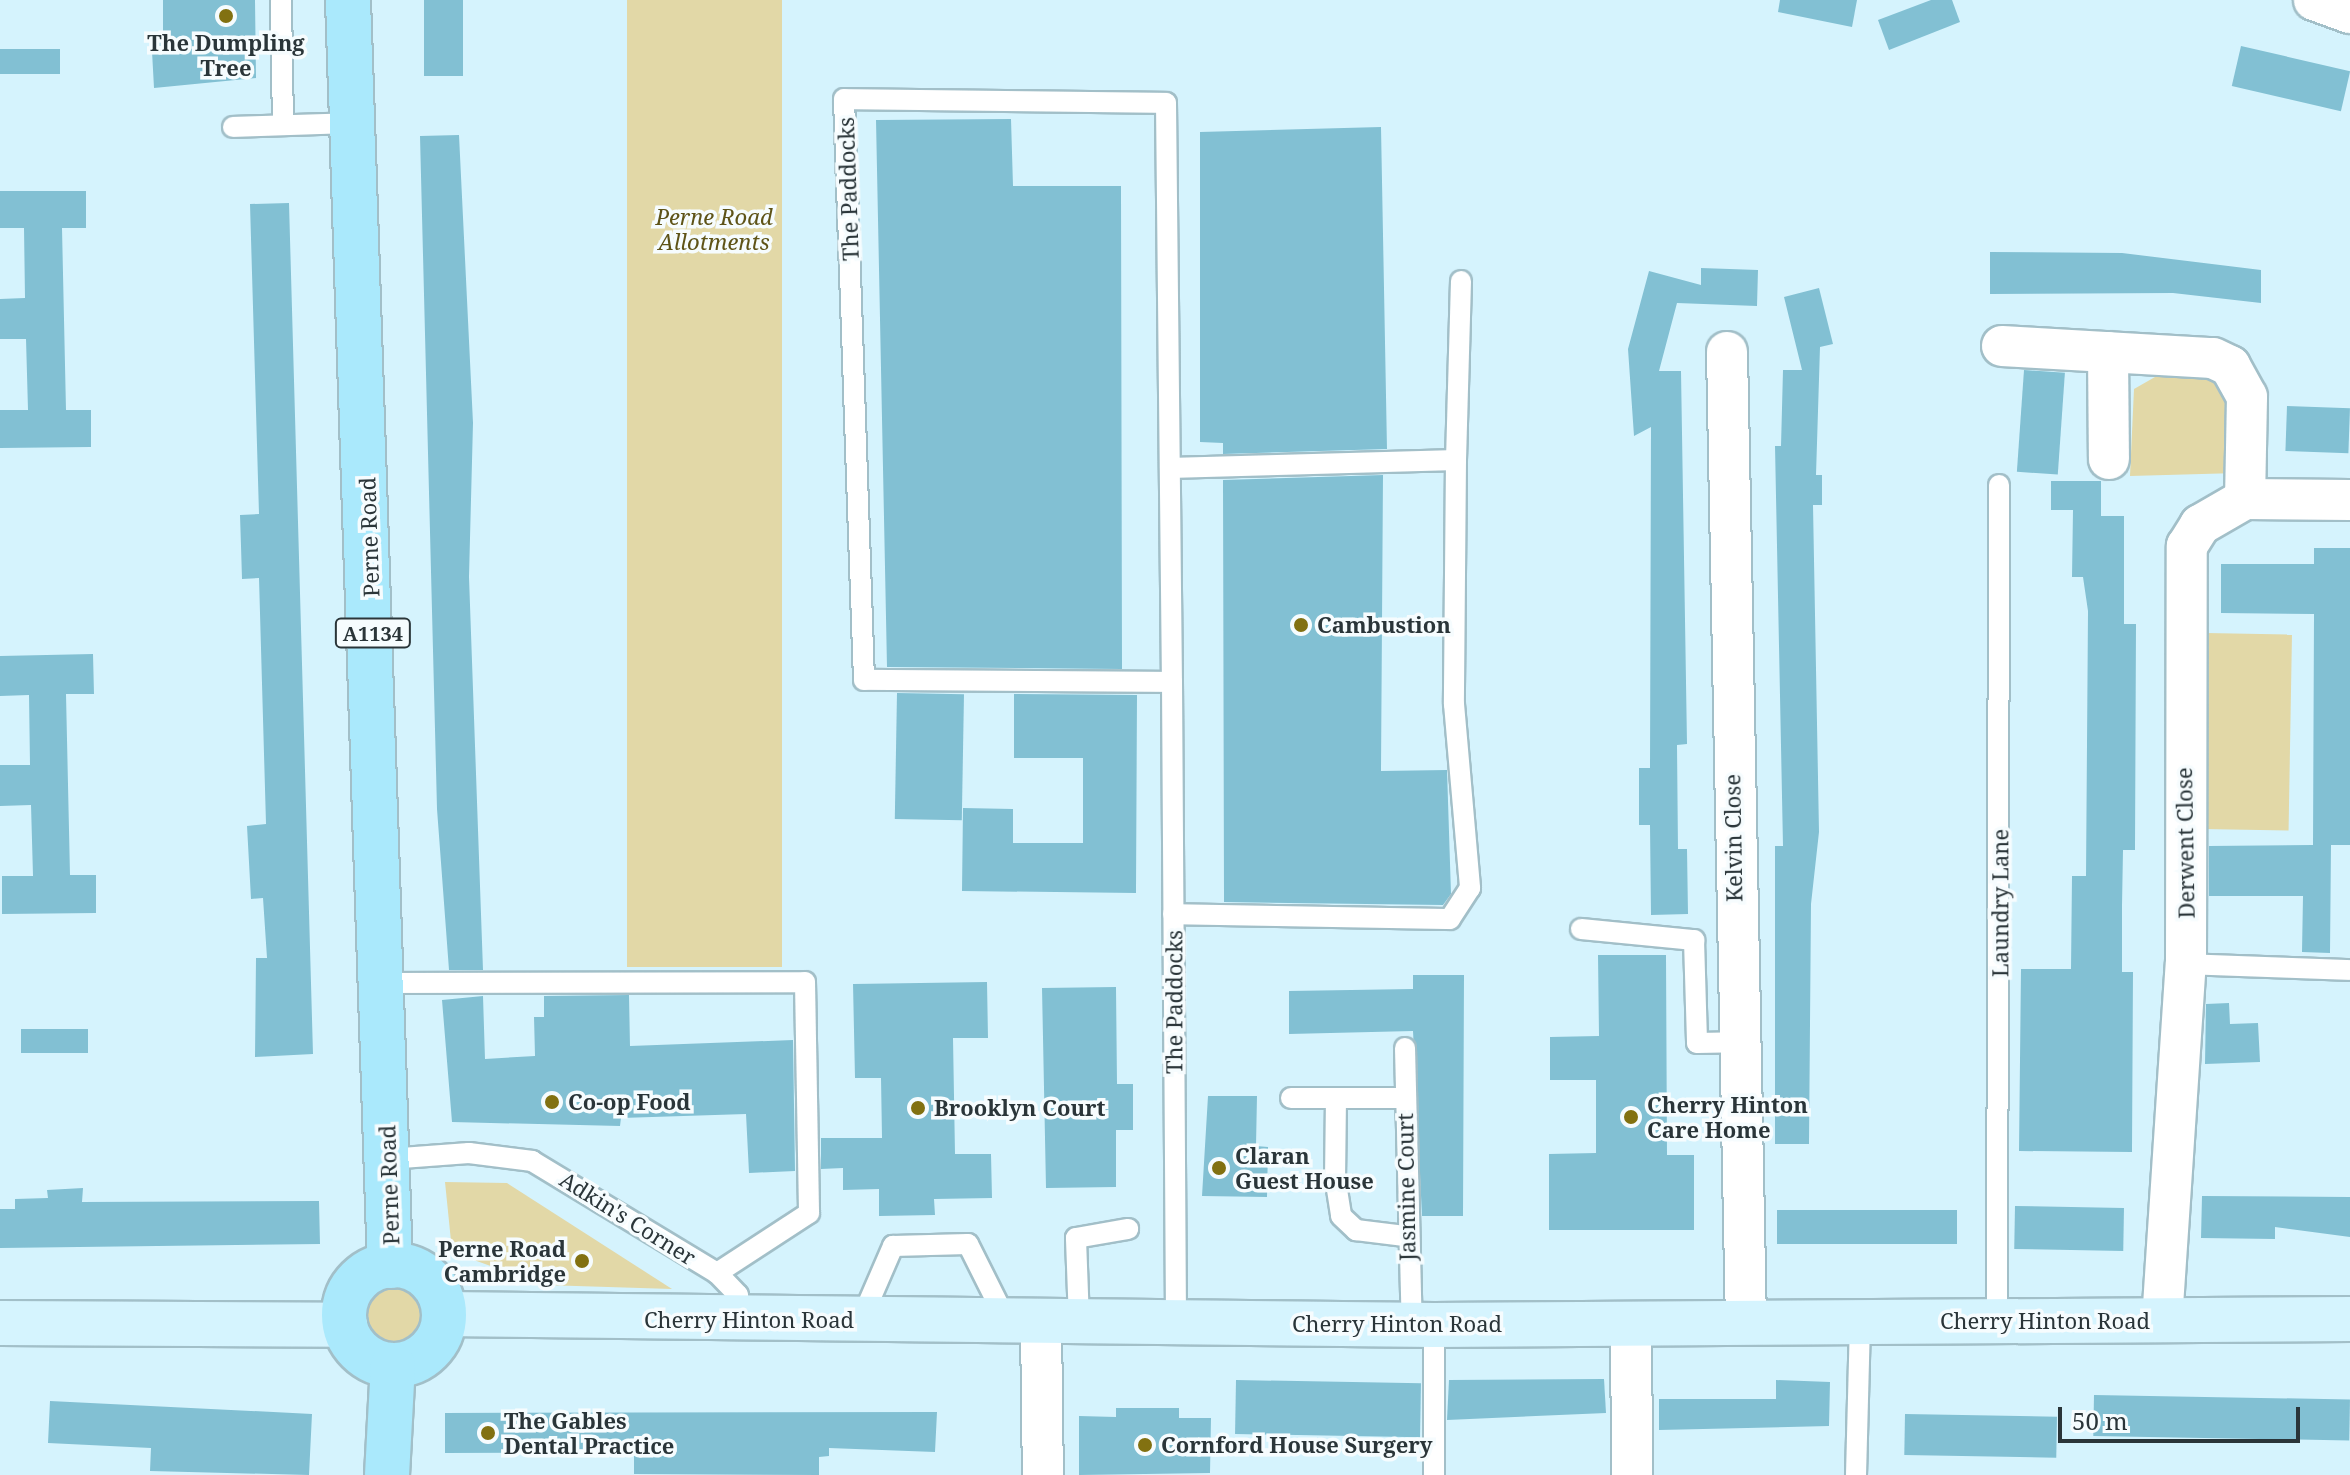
<!DOCTYPE html>
<style>
body{margin:0}
#map{position:relative;width:2350px;height:1475px;overflow:hidden;background:#d5f3fd;font-family:"Noto Serif",serif}
div>[style]{position:absolute}
[style*='--x']{left:calc(var(--x)*1px);top:calc(var(--y)*1px);width:calc(var(--w)*1px);rotate:calc(var(--a)*1deg)}
.green>*{inset:0;background:#e2d8a7;transform-origin:0 0}
.round{border-radius:50%}
.building>*{inset:0;background:#82c0d3;transform-origin:0 0}
.roads{filter:drop-shadow(2px 0 #a2bfc8) drop-shadow(-2px 0 #a2bfc8) drop-shadow(0 2px #a2bfc8) drop-shadow(0 -2px #a2bfc8)}
.lane>*{height:20px;margin:-10px;padding:0 10px;transform-origin:10px;border-radius:10px;background:#fff}
.street>*{height:40px;margin:-20px;padding:0 20px;transform-origin:20px;border-radius:20px;background:#fff}
.secondary>*{height:44px;margin:-22px;padding:0 22px;transform-origin:22px;border-radius:22px;background:#d5f4fe}
.primary>*{height:44px;margin:-22px;padding:0 22px;transform-origin:22px;border-radius:22px;background:#aae9fc}
.primary>.ring{margin:-22px;padding:0;box-sizing:content-box;background:none;border:44px solid #aae9fc;border-radius:50%}
.dots>*{width:22px;height:22px;translate:-50% -50%;box-sizing:border-box;border:4px solid #f6fcfe;border-radius:50%}
span{translate:-50% -50%;white-space:nowrap;text-align:center;line-height:1.15;-webkit-text-stroke:7px #f6fcfe;paint-order:stroke}
.shield-label span{padding:2px 6px;background:#f6fcfe;border:2px solid;border-radius:6px;-webkit-text-stroke-width:0}
.shield-label{font-size:20px;color:#2a3539;font-weight:700}
.poi-label{font-size:22px;color:#2a3539;font-weight:700}
.left{translate:0 -50%;text-align:left}
.right{translate:-100% -50%;text-align:right}
.street-label{font-size:22px;color:#2a3539}
.park-label{font-size:22px;color:#5e5317;font-style:italic}
.scale{position:absolute;left:2058px;top:1407px;width:242px;height:36px;box-sizing:border-box;border:4px solid #2a3539;border-top:0;padding-left:10px;font-size:24px;line-height:28px;white-space:nowrap;color:#2a3539;-webkit-text-stroke:6px #f6fcfe;paint-order:stroke}
</style>
<div id="map">
<div class="green">
<i style="left:627px;top:0;width:155px;height:967px"></i>
<i style="clip-path:polygon(2162px 373px,2228px 381px,2238px 473px,2130px 476px,2134px 389px)"></i>
<i style="left:2206px;top:633px;width:86px;height:196px;rotate:1deg"></i>
<i style="clip-path:polygon(445px 1182px,507px 1183px,672px 1289px,544px 1285px,471px 1259px,451px 1241px)"></i>
<i class="round" style="left:364px;top:1283px;width:64px;height:64px"></i>
</div>
<div class="building">
<i style="clip-path:polygon(163px 0,255px 0,256px 78px,154px 88px,151px 33px,163px 32px)"></i>
<i style="left:424px;top:0;width:39px;height:76px"></i>
<i style="clip-path:polygon(1780px 0,1857px 0,1852px 27px,1778px 12px)"></i>
<i style="clip-path:polygon(1931px 0,1952px 0,1960px 22px,1889px 50px,1878px 20px)"></i>
<i style="left:2241px;top:46px;width:112px;height:41px;rotate:13deg"></i>
<i style="left:0;top:49px;width:60px;height:25px"></i>
<i style="clip-path:polygon(1011px 119px,1013px 186px,1121px 186px,1122px 669px,887px 667px,876px 120px)"></i>
<i style="clip-path:polygon(1381px 127px,1387px 449px,1223px 454px,1223px 443px,1200px 442px,1200px 132px)"></i>
<i style="clip-path:polygon(459px 135px,473px 423px,469px 577px,483px 970px,449px 970px,437px 809px,420px 136px)"></i>
<i style="clip-path:polygon(0 191px,86px 191px,86px 228px,62px 228px,66px 410px,91px 410px,91px 447px,0 448px,0 410px,28px 410px,26px 339px,0 339px,0 299px,25px 298px,24px 228px,0 228px)"></i>
<i style="clip-path:polygon(289px 203px,313px 1054px,255px 1057px,256px 958px,267px 958px,263px 898px,251px 899px,247px 826px,266px 824px,259px 578px,242px 579px,241px 546px,240px 515px,259px 514px,250px 204px)"></i>
<i style="clip-path:polygon(1990px 252px,2122px 253px,2261px 270px,2261px 303px,2173px 293px,1990px 294px)"></i>
<i style="clip-path:polygon(1701px 268px,1758px 270px,1757px 306px,1677px 303px,1659px 371px,1681px 371px,1687px 744px,1677px 745px,1678px 849px,1687px 849px,1688px 914px,1651px 915px,1650px 825px,1639px 825px,1639px 768px,1650px 768px,1651px 427px,1634px 436px,1628px 349px,1649px 271px,1701px 285px)"></i>
<i style="clip-path:polygon(1819px 288px,1833px 344px,1820px 347px,1816px 475px,1822px 475px,1822px 505px,1813px 505px,1819px 832px,1811px 904px,1809px 1144px,1775px 1144px,1775px 846px,1783px 846px,1775px 446px,1781px 446px,1783px 370px,1802px 370px,1784px 297px)"></i>
<i style="left:2024px;top:370px;width:41px;height:102px;rotate:4deg"></i>
<i style="left:2287px;top:406px;width:63px;height:45px;rotate:2deg"></i>
<i style="clip-path:polygon(1383px 475px,1381px 771px,1447px 770px,1451px 894px,1443px 905px,1224px 902px,1223px 480px)"></i>
<i style="clip-path:polygon(2051px 481px,2101px 481px,2101px 516px,2124px 516px,2124px 624px,2136px 624px,2135px 850px,2123px 850px,2122px 906px,2122px 972px,2133px 972px,2132px 1152px,2019px 1151px,2021px 969px,2071px 969px,2072px 876px,2086px 876px,2088px 611px,2083px 577px,2072px 577px,2073px 510px,2051px 510px)"></i>
<i style="clip-path:polygon(2314px 548px,2350px 548px,2350px 845px,2331px 845px,2330px 953px,2302px 952px,2303px 896px,2209px 896px,2209px 846px,2313px 845px,2314px 614px,2221px 613px,2221px 564px,2314px 564px)"></i>
<i style="clip-path:polygon(93px 654px,94px 694px,66px 694px,70px 875px,96px 875px,96px 913px,2px 914px,2px 876px,33px 876px,31px 805px,0 806px,0 765px,30px 765px,29px 695px,0 696px,0 656px)"></i>
<i style="left:897px;top:693px;width:67px;height:126px;rotate:1deg"></i>
<i style="clip-path:polygon(1014px 694px,1137px 695px,1136px 893px,962px 891px,963px 808px,1013px 809px,1013px 843px,1083px 843px,1083px 758px,1014px 758px)"></i>
<i style="clip-path:polygon(1598px 955px,1666px 955px,1667px 1155px,1694px 1155px,1694px 1230px,1549px 1230px,1549px 1154px,1596px 1153px,1596px 1080px,1550px 1080px,1550px 1037px,1599px 1036px)"></i>
<i style="clip-path:polygon(1413px 975px,1464px 975px,1463px 1216px,1422px 1216px,1413px 1031px,1289px 1034px,1289px 991px,1413px 989px)"></i>
<i style="clip-path:polygon(987px 982px,988px 1038px,953px 1038px,955px 1154px,991px 1154px,992px 1198px,934px 1199px,935px 1215px,879px 1216px,879px 1189px,843px 1190px,843px 1168px,821px 1169px,821px 1138px,882px 1138px,881px 1078px,855px 1078px,853px 984px)"></i>
<i style="clip-path:polygon(1116px 987px,1117px 1084px,1133px 1084px,1133px 1130px,1116px 1130px,1116px 1187px,1046px 1188px,1042px 988px)"></i>
<i style="clip-path:polygon(629px 995px,630px 1046px,793px 1040px,795px 1171px,749px 1173px,746px 1114px,621px 1118px,620px 1126px,452px 1122px,442px 1000px,483px 996px,485px 1059px,535px 1056px,534px 1017px,544px 1017px,544px 996px)"></i>
<i style="clip-path:polygon(2229px 1003px,2230px 1024px,2258px 1023px,2260px 1062px,2205px 1064px,2206px 1004px)"></i>
<i style="left:88px;top:1029px;width:24px;height:67px;rotate:90deg"></i>
<i style="clip-path:polygon(1208px 1096px,1257px 1096px,1256px 1146px,1268px 1147px,1267px 1197px,1202px 1196px)"></i>
<i style="clip-path:polygon(83px 1188px,82px 1202px,319px 1201px,320px 1244px,0 1248px,0 1209px,15px 1209px,15px 1199px,48px 1198px,47px 1190px)"></i>
<i style="clip-path:polygon(2202px 1196px,2350px 1197px,2350px 1237px,2275px 1227px,2275px 1239px,2201px 1238px)"></i>
<i style="left:2015px;top:1206px;width:109px;height:43px;rotate:1deg"></i>
<i style="left:1777px;top:1210px;width:180px;height:34px"></i>
<i style="clip-path:polygon(1604px 1379px,1606px 1413px,1447px 1420px,1449px 1380px)"></i>
<i style="left:1236px;top:1380px;width:185px;height:54px;rotate:1deg"></i>
<i style="clip-path:polygon(1776px 1380px,1830px 1382px,1829px 1426px,1659px 1430px,1659px 1399px,1776px 1399px)"></i>
<i style="left:2094px;top:1395px;width:256px;height:41px;rotate:1deg"></i>
<i style="clip-path:polygon(50px 1401px,312px 1414px,309px 1475px,150px 1471px,151px 1448px,48px 1443px)"></i>
<i style="clip-path:polygon(1116px 1408px,1179px 1408px,1179px 1418px,1211px 1418px,1210px 1473px,1079px 1475px,1079px 1416px,1116px 1417px)"></i>
<i style="clip-path:polygon(937px 1412px,935px 1452px,829px 1448px,829px 1456px,819px 1457px,819px 1475px,634px 1474px,634px 1452px,445px 1453px,445px 1413px)"></i>
<i style="left:1905px;top:1414px;width:152px;height:41px;rotate:1deg"></i>
</div>
<div class="roads">
<div class="lane">
<i style="--x:281;--y:0;--w:125;--a:89.1"></i>
<i style="--x:233;--y:127;--w:122;--a:-1.9"></i>
<i style="--x:1456;--y:460;--w:179;--a:-88.4"></i>
<i style="--x:1170;--y:468;--w:286;--a:-1.6"></i>
<i style="--x:1456;--y:460;--w:244;--a:90.5"></i>
<i style="--x:1454;--y:704;--w:185;--a:85"></i>
<i style="--x:1470;--y:888;--w:37;--a:123"></i>
<i style="--x:1450;--y:919;--w:277;--a:-179"></i>
<i style="--x:1172;--y:682;--w:308;--a:-179.6"></i>
<i style="--x:864;--y:680;--w:581;--a:-91.97"></i>
<i style="--x:844;--y:99;--w:322;--a:0.7"></i>
<i style="--x:1166;--y:103;--w:579;--a:89.41"></i>
<i style="--x:1172;--y:682;--w:641;--a:89.64"></i>
<i style="--x:1581;--y:929;--w:114;--a:5.6"></i>
<i style="--x:1694;--y:940;--w:103;--a:88.3"></i>
<i style="--x:1697;--y:1043;--w:39;--a:-1"></i>
<i style="--x:2186;--y:964;--w:164;--a:2.1"></i>
<i style="--x:384;--y:983;--w:421;--a:-0.1"></i>
<i style="--x:805;--y:982;--w:231;--a:89"></i>
<i style="--x:809;--y:1213;--w:110;--a:146.9"></i>
<i style="--x:1405;--y:1048;--w:277;--a:88.6"></i>
<i style="--x:1291;--y:1098;--w:45;--a:0"></i>
<i style="--x:1405;--y:1098;--w:69;--a:180"></i>
<i style="--x:1336;--y:1098;--w:79;--a:90.7"></i>
<i style="--x:1335;--y:1177;--w:39;--a:81"></i>
<i style="--x:1341;--y:1216;--w:21;--a:43"></i>
<i style="--x:1356;--y:1230;--w:49;--a:7"></i>
<i style="--x:388;--y:1159;--w:81;--a:-4.2"></i>
<i style="--x:469;--y:1153;--w:64;--a:7.2"></i>
<i style="--x:532;--y:1161;--w:216;--a:31.2"></i>
<i style="--x:717;--y:1273;--w:30;--a:46"></i>
<i style="--x:738;--y:1295;--w:25;--a:85"></i>
<i style="--x:861;--y:1320;--w:81;--a:-66.6"></i>
<i style="--x:893;--y:1246;--w:75;--a:-1.5"></i>
<i style="--x:968;--y:1244;--w:87;--a:63.4"></i>
<i style="--x:1079;--y:1321;--w:83;--a:-92.1"></i>
<i style="--x:1076;--y:1238;--w:53;--a:-9.8"></i>
<i style="--x:1997;--y:1321;--w:836;--a:-89.86"></i>
<i style="--x:1434;--y:1475;--w:150;--a:-90"></i>
<i style="--x:1856;--y:1475;--w:152;--a:-88.5"></i>
</div>
<div class="street">
<i style="--x:2314;--y:0;--w:38;--a:20"></i>
<i style="--x:2002;--y:346;--w:211;--a:3.3"></i>
<i style="--x:2213;--y:358;--w:19;--a:25"></i>
<i style="--x:2230;--y:366;--w:35;--a:61"></i>
<i style="--x:2247;--y:397;--w:102;--a:91.1"></i>
<i style="--x:1727;--y:352;--w:971;--a:88.88"></i>
<i style="--x:2108;--y:352;--w:107;--a:89.5"></i>
<i style="--x:2162;--y:1321;--w:358;--a:-86.2"></i>
<i style="--x:2186;--y:964;--w:418;--a:-89.9"></i>
<i style="--x:2187;--y:546;--w:25;--a:-58"></i>
<i style="--x:2200;--y:525;--w:52;--a:-30"></i>
<i style="--x:2245;--y:499;--w:105;--a:0.5"></i>
<i style="--x:1041;--y:1322;--w:153;--a:89.3"></i>
<i style="--x:1631;--y:1324;--w:151;--a:89.6"></i>
</div>
<div class="secondary">
<i style="--x:444;--y:1314;--w:990;--a:0.64"></i>
<i style="--x:1434;--y:1325;--w:916;--a:-0.38"></i>
<i style="--x:0;--y:1323;--w:345;--a:0.3"></i>
</div>
<div class="primary">
<i style="--x:348;--y:0;--w:1267;--a:88.1"></i>
<i class="ring" style="left:344px;top:1265px;width:56px;height:56px"></i>
<i style="--x:387;--y:1475;--w:110;--a:-86.9"></i>
</div>
</div>
<div class="dots">
<i style="left:226px;top:16px;background:#827111"></i>
<i style="left:1301px;top:625px;background:#827111"></i>
<i style="left:552px;top:1102px;background:#827111"></i>
<i style="left:918px;top:1108px;background:#827111"></i>
<i style="left:1631px;top:1117px;background:#827111"></i>
<i style="left:1219px;top:1168px;background:#827111"></i>
<i style="left:582px;top:1261px;background:#827111"></i>
<i style="left:488px;top:1433px;background:#827111"></i>
<i style="left:1145px;top:1445px;background:#827111"></i>
</div>
<div class="shield-label">
<span style="left:373px;top:633px">A1134</span>
</div>
<div class="poi-label">
<span style="left:226px;top:55px">The Dumpling<br>Tree</span>
<span class="left" style="left:1317px;top:625px">Cambustion</span>
<span class="left" style="left:568px;top:1102px">Co-op Food</span>
<span class="left" style="left:1647px;top:1117px">Cherry Hinton<br>Care Home</span>
<span class="left" style="left:934px;top:1108px">Brooklyn Court</span>
<span class="left" style="left:1235px;top:1168px">Claran<br>Guest House</span>
<span class="right" style="left:566px;top:1261px">Perne Road<br>Cambridge</span>
<span class="left" style="left:504px;top:1433px">The Gables<br>Dental Practice</span>
<span class="left" style="left:1161px;top:1445px">Cornford House Surgery</span>
</div>
<div class="street-label">
<span style="left:848px;top:189px;rotate:-92deg">The Paddocks</span>
<span style="left:369px;top:537px;rotate:-92deg">Perne Road</span>
<span style="left:1733px;top:838px;rotate:-91deg">Kelvin Close</span>
<span style="left:2185px;top:843px;rotate:-91deg">Derwent Close</span>
<span style="left:2000px;top:903px;rotate:-90deg">Laundry Lane</span>
<span style="left:1174px;top:1002px;rotate:-90deg">The Paddocks</span>
<span style="left:389px;top:1185px;rotate:-92deg">Perne Road</span>
<span style="left:1406px;top:1187px;rotate:-91deg">Jasmine Court</span>
<span style="left:628px;top:1218px;rotate:32deg">Adkin's Corner</span>
<span style="left:749px;top:1320px">Cherry Hinton Road</span>
<span style="left:2045px;top:1321px">Cherry Hinton Road</span>
<span style="left:1397px;top:1324px">Cherry Hinton Road</span>
</div>
<div class="park-label">
<span style="left:714px;top:229px">Perne Road<br>Allotments</span>
</div>
<div class="scale">50 m</div>
</div>
